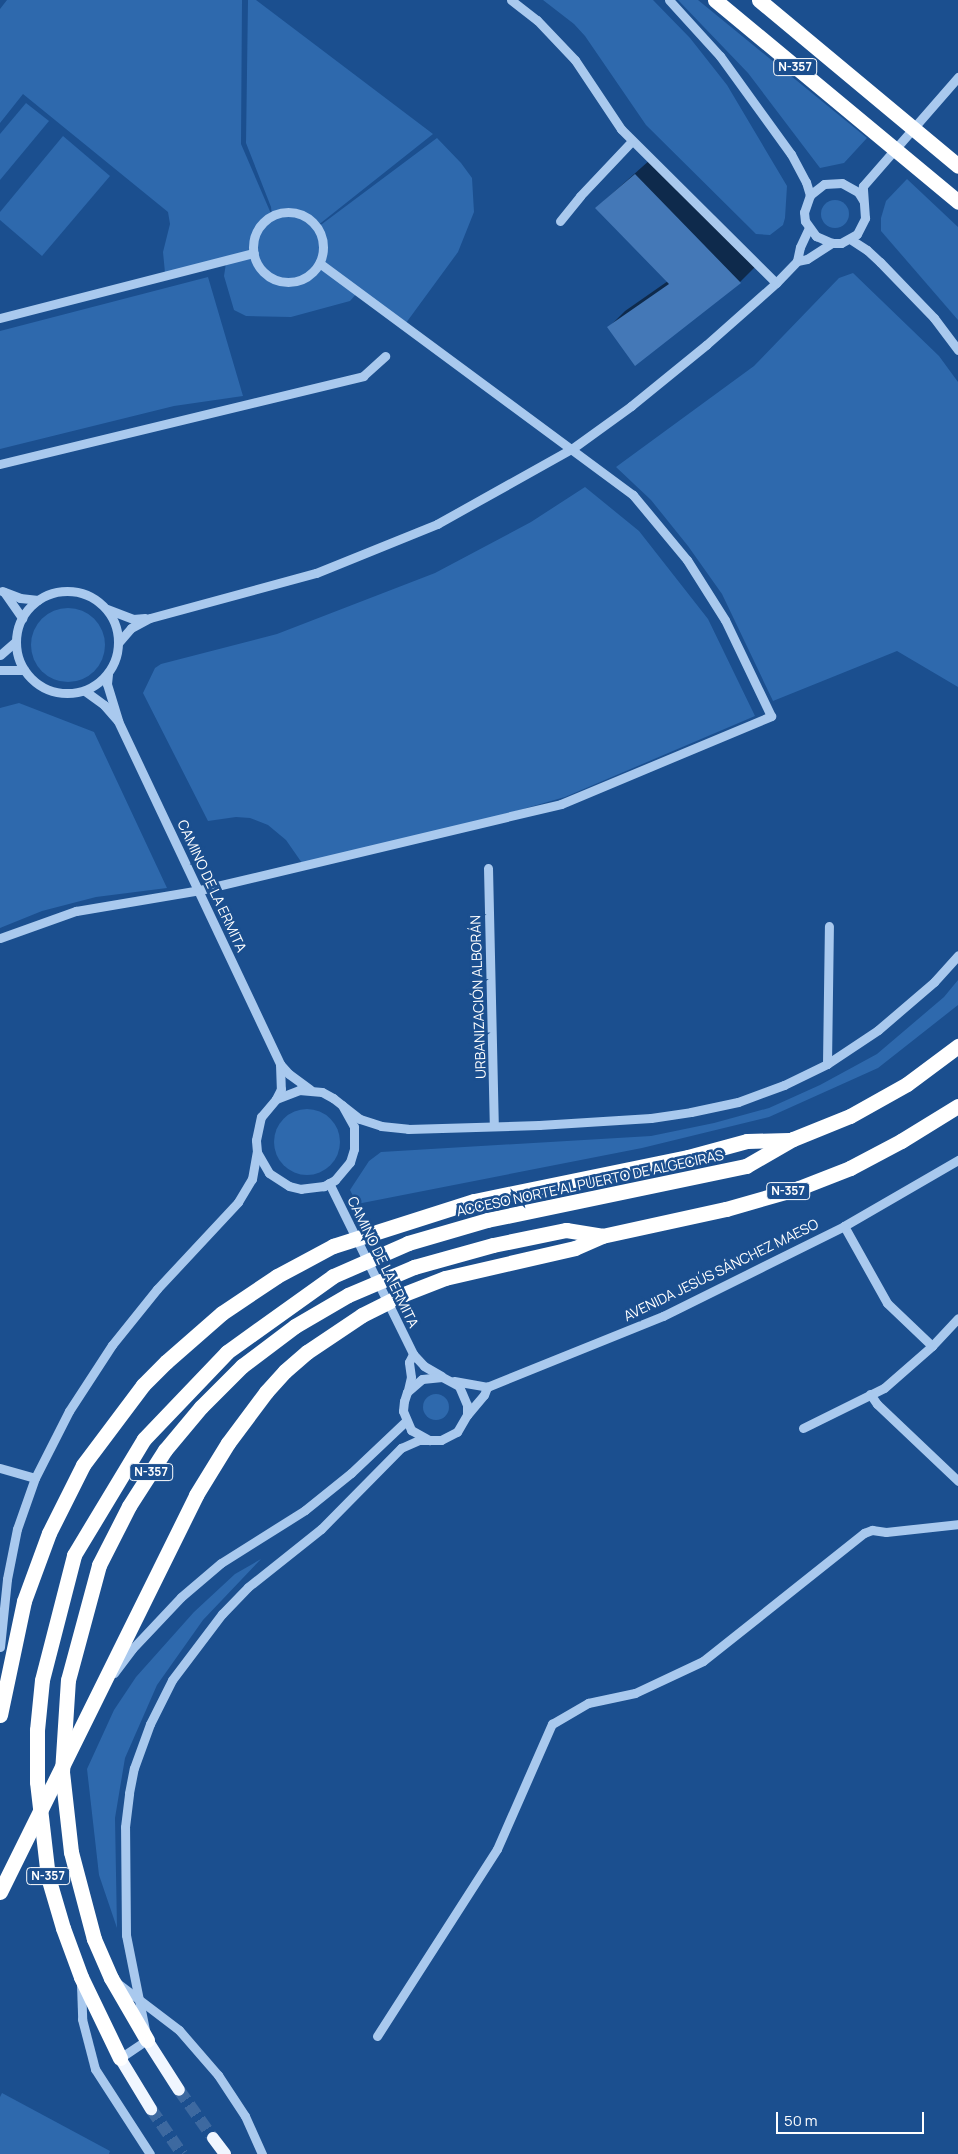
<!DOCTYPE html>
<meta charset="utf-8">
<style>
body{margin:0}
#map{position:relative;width:958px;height:2154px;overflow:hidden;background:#1b4f8f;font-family:Manrope,sans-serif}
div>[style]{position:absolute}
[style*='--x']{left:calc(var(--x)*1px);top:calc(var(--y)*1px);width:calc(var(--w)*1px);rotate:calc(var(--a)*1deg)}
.green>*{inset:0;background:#2e69ad}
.round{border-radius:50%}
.shadow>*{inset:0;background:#0007}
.building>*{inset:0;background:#4478b7}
.major-tunnel>*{height:12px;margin-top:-6px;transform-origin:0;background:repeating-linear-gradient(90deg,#3d69a0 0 12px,transparent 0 18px)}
.minor>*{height:9px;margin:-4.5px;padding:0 4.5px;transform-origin:4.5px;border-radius:4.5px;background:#a9c9ee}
.minor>.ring{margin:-4.5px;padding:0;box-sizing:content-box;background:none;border:9px solid #a9c9ee;border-radius:50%}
.major>*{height:12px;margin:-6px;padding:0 6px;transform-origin:6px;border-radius:6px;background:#f0f6ff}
.highway>*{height:15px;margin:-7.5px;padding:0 7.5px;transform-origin:7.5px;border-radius:7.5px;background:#fff}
span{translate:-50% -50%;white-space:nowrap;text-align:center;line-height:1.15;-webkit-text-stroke:5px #1b4f8f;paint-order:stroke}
.shield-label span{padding:1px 4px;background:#1b4f8f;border:1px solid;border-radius:4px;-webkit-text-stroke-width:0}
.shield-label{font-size:12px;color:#fff;font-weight:700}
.street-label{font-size:14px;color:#fff}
.scale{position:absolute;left:776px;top:2112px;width:148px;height:22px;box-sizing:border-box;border:2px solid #fff;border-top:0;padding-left:6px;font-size:15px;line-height:18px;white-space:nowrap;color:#fff;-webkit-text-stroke:4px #1b4f8f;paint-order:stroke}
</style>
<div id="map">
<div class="green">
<i style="clip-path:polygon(7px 0,242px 0,241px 144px,272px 216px,271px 207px,246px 143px,248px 0,256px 0,433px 134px,317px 226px,322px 224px,437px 138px,461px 163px,472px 178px,474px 212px,458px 252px,406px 323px,358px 292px,350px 301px,291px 317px,246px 316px,234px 310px,224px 276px,226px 263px,165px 273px,163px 252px,170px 224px,168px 212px,23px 94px,0 123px,0 9px)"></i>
<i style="clip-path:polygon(543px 0,653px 0,690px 38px,727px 85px,787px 186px,785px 218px,783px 225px,770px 235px,756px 234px,646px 125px,585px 36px,574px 24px)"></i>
<i style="clip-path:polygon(678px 0,698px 0,867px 138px,844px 163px,820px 168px,748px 73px)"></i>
<i style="clip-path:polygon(26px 103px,49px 121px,0 180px,0 134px)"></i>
<i style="clip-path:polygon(63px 136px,110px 176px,42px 256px,0 220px,0 212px)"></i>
<i style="clip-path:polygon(907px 179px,958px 227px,958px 320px,881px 231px,881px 218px,886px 201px)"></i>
<i class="round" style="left:821px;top:200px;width:28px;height:28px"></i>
<i style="clip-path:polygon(853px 273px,939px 356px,958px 382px,958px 687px,897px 651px,773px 701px,722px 594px,688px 546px,651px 500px,616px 467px,754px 366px,839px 278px)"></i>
<i style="clip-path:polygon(208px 277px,243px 396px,174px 406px,0 449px,0 331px)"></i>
<i style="clip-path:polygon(585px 487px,639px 531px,708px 619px,755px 716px,565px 797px,459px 827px,302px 863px,286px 840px,268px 825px,250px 818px,236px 817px,208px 821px,143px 693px,155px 668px,161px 664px,277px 634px,435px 573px,531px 522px)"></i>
<i class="round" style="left:31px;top:608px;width:74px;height:74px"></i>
<i style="clip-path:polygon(19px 703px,94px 732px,167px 888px,96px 897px,42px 911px,0 928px,0 708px)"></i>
<i style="clip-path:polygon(958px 980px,958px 1005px,878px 1068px,769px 1117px,642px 1148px,357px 1204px,350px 1190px,369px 1161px,381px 1152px,651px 1136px,714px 1123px,769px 1108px,820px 1085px,877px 1054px,944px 997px)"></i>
<i class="round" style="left:274px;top:1109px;width:66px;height:66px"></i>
<i class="round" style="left:423px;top:1394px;width:26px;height:26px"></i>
<i style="clip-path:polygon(261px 1559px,203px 1620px,157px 1685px,125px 1758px,115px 1818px,117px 1928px,99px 1875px,87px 1769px,114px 1710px,136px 1677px,194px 1612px,235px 1574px)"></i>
<i style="clip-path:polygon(2px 2093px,110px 2151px,109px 2154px,0 2154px,0 2097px)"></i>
</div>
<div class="shadow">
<i style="clip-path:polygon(651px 159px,756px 266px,740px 282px,635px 364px,609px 327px,625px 311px,668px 281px,596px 208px)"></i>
</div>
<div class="building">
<i style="clip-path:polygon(635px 174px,741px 283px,635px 366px,607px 327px,669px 284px,595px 208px)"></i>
</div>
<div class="major-tunnel">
<i style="--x:179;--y:2090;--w:59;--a:54.7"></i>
<i style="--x:151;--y:2109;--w:55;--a:55.4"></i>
</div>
<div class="minor">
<i style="--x:511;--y:0;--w:33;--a:38"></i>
<i style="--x:537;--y:20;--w:55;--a:46.5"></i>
<i style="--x:575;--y:60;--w:83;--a:56.3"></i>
<i style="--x:621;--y:129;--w:218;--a:44.8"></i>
<i style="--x:669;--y:0;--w:76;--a:47.7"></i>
<i style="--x:720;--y:56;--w:121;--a:54.1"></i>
<i style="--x:791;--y:154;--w:32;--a:62"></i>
<i style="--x:806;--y:182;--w:14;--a:73"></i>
<i style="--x:863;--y:200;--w:9;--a:-122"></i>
<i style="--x:858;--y:192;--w:18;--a:-151"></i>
<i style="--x:842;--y:183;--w:18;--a:177"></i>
<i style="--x:824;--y:184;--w:18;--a:142"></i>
<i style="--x:810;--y:195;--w:18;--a:109"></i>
<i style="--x:804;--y:212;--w:9;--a:84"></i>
<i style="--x:805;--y:221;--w:19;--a:54"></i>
<i style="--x:816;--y:236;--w:17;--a:24"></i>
<i style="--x:832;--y:243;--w:9;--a:0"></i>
<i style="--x:841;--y:243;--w:18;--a:-29"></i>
<i style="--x:857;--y:234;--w:18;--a:-63"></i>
<i style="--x:865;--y:218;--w:32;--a:-94"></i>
<i style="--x:863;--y:186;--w:145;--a:-48.9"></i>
<i class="ring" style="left:253px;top:212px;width:61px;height:61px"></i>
<i style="--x:560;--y:221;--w:32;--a:-51"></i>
<i style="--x:580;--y:196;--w:76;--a:-46.6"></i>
<i style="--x:850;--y:239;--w:20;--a:33"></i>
<i style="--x:867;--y:250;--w:18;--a:43"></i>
<i style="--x:880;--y:262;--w:78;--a:46"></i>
<i style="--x:934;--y:318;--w:40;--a:53"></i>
<i style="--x:797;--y:261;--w:10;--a:-11"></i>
<i style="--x:807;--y:259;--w:30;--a:-33"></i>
<i style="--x:0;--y:318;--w:262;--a:-14.4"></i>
<i style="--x:0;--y:464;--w:374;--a:-13.6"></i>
<i style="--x:363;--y:376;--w:30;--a:-42"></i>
<i class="ring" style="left:16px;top:591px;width:93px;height:93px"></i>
<i style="--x:2;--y:591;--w:19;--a:21"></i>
<i style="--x:20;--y:598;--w:18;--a:6"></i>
<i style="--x:4;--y:592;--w:32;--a:55"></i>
<i style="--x:107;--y:609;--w:28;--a:21"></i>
<i style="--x:133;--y:619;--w:12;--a:-5"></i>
<i style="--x:118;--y:643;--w:20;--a:-49"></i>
<i style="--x:131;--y:628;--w:21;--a:-28"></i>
<i style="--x:150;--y:618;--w:172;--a:-15.2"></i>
<i style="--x:316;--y:573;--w:131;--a:-22"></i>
<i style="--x:437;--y:524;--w:156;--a:-29.2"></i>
<i style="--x:573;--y:448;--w:72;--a:-35.9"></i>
<i style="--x:631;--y:406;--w:97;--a:-39.1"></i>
<i style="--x:706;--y:345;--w:94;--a:-41.5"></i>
<i style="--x:776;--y:283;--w:30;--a:-46"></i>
<i style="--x:797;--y:261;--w:14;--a:-78"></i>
<i style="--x:800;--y:247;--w:21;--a:-65"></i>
<i style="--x:0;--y:655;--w:20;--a:-41"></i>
<i style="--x:0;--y:670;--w:24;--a:0"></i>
<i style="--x:108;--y:674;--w:10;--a:96"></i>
<i style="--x:107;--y:684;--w:39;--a:73"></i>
<i style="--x:118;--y:721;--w:379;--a:64.7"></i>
<i style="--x:280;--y:1064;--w:25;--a:88"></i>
<i style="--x:281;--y:1089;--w:11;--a:117"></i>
<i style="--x:85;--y:691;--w:24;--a:36"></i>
<i style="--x:104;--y:705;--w:21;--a:49"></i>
<i style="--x:488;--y:868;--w:258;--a:88.7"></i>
<i style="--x:0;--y:938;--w:81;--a:-19.6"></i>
<i style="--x:76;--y:911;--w:126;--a:-9.6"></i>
<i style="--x:200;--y:890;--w:371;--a:-13.4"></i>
<i style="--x:561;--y:804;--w:228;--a:-22.7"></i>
<i style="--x:771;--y:716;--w:106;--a:-115.6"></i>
<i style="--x:725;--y:620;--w:71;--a:-122.3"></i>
<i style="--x:687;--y:560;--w:85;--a:-129.7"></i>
<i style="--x:633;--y:495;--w:390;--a:-143.5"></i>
<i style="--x:280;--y:1064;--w:13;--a:48"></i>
<i style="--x:289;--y:1074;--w:26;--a:36"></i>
<i style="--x:827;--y:1064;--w:138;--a:-89.2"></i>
<i style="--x:342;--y:1105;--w:25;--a:61"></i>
<i style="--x:354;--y:1127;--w:22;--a:90"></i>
<i style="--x:354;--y:1149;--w:14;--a:107"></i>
<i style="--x:350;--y:1162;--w:23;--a:130"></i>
<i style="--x:335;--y:1180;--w:13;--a:151"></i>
<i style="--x:324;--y:1186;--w:23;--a:173"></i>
<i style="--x:301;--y:1189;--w:12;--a:-166"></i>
<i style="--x:289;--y:1186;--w:24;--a:-147"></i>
<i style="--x:269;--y:1173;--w:24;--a:-120"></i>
<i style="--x:257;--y:1152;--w:12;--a:-95"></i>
<i style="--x:256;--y:1140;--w:24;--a:-78"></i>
<i style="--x:261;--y:1117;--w:23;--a:-50"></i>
<i style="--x:276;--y:1099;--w:25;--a:-21"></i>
<i style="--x:299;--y:1090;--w:23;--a:5"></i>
<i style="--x:322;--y:1092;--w:13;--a:29"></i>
<i style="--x:333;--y:1098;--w:34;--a:38"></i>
<i style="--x:360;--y:1119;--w:22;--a:18"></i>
<i style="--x:381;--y:1126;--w:27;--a:6"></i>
<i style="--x:408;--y:1129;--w:131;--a:-1.7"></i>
<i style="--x:539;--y:1125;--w:112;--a:-3.6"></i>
<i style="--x:651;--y:1118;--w:40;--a:-8.5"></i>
<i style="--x:691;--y:1112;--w:48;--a:-12"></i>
<i style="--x:738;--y:1102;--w:49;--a:-20.3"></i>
<i style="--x:784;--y:1085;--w:48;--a:-26"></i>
<i style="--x:827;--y:1064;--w:61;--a:-33.7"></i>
<i style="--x:878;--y:1030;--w:74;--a:-40.6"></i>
<i style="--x:934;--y:982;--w:36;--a:-48"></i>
<i style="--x:329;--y:1183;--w:191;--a:63.8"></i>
<i style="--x:413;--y:1354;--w:16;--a:47"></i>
<i style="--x:424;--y:1366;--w:20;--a:30"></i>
<i style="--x:844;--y:1226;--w:88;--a:60.8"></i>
<i style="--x:887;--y:1303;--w:62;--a:43.7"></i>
<i style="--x:454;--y:1381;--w:34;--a:10"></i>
<i style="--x:487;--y:1387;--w:190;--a:-22"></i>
<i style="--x:663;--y:1316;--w:202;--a:-26.4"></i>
<i style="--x:844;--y:1226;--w:132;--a:-30.1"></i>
<i style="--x:408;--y:1390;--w:13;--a:-77"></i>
<i style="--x:411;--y:1377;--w:15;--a:-98"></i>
<i style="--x:409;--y:1362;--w:9;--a:-63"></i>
<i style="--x:870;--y:1394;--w:12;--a:55"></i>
<i style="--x:877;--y:1404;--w:112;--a:43.5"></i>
<i style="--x:467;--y:1415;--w:26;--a:-50"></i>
<i style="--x:484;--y:1395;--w:9;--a:-69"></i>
<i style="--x:803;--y:1428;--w:90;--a:-26.3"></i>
<i style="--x:884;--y:1388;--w:64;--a:-41.2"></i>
<i style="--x:932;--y:1346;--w:38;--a:-47"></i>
<i style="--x:0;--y:1468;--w:36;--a:16"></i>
<i style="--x:0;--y:1647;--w:68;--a:-84.1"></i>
<i style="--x:7;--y:1579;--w:51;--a:-78.7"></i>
<i style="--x:17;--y:1529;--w:54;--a:-70.6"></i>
<i style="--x:35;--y:1478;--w:75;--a:-63.1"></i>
<i style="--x:69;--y:1411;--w:79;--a:-56.9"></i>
<i style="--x:112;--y:1345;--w:72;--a:-51.2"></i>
<i style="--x:157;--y:1289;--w:119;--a:-47"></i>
<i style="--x:238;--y:1202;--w:27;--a:-59"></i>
<i style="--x:252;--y:1179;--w:27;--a:-80"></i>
<i style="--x:114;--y:1673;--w:30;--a:-53"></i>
<i style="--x:132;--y:1649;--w:71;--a:-46.7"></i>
<i style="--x:181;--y:1597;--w:52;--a:-40.4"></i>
<i style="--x:221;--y:1563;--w:99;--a:-32.2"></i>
<i style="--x:305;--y:1510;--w:59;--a:-38.8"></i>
<i style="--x:351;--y:1473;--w:76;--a:-43.4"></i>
<i style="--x:116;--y:1982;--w:79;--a:37.3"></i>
<i style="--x:179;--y:2030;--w:60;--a:49.1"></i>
<i style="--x:218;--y:2075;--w:49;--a:56.6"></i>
<i style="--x:245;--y:2116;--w:42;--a:65.9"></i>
<i style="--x:81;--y:1984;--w:35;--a:88"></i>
<i style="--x:82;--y:2019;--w:52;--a:75.4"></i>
<i style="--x:95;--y:2069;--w:101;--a:57.1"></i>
<i style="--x:377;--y:2036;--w:222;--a:-57.3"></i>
<i style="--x:497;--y:1849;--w:137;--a:-66.3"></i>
<i style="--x:552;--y:1724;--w:42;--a:-30.3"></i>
<i style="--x:588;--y:1703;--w:48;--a:-12"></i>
<i style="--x:635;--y:1693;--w:75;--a:-25.2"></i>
<i style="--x:703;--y:1661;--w:206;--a:-38.5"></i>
<i style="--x:864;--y:1533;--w:9;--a:-21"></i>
<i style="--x:872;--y:1530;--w:14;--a:8"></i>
<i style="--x:886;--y:1532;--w:72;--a:-6.3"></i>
<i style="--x:120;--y:2058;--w:32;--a:-34"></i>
<i style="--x:147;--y:2040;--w:107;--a:-101.3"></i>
<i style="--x:126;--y:1935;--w:108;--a:-90.5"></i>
<i style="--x:125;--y:1827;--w:34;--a:-83"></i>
<i style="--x:129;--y:1793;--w:25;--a:-79"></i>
<i style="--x:134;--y:1768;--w:47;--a:-70"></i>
<i style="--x:150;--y:1724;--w:49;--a:-63.4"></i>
<i style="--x:172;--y:1680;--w:83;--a:-52.9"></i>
<i style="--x:222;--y:1614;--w:37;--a:-46"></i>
<i style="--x:248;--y:1587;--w:93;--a:-38.5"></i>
<i style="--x:321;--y:1529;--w:114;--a:-45.4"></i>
<i style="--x:401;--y:1448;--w:20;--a:-24"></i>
<i style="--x:419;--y:1440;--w:22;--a:0"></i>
<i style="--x:441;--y:1440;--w:18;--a:-27"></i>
<i style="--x:457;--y:1432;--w:20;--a:-60"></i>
<i style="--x:467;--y:1415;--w:10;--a:-90"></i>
<i style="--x:467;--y:1405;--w:21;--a:-113"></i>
<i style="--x:459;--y:1386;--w:19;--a:-152"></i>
<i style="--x:442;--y:1377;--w:20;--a:174"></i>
<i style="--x:422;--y:1379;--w:20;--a:139"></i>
<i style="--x:407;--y:1392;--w:9;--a:108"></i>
<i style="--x:404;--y:1401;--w:10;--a:96"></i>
<i style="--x:403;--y:1411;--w:21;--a:67"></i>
<i style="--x:411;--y:1430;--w:21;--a:29"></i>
</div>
<div class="major">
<i style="--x:147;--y:2040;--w:59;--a:57.4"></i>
<i style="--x:120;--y:2058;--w:60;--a:58.7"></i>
<i style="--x:213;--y:2138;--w:20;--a:53"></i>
</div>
<div class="highway">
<i style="--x:715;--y:0;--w:316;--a:39.7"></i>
<i style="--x:759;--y:0;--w:259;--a:39.8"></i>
<i style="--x:0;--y:1715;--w:116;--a:-78.1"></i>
<i style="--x:24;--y:1601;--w:72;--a:-69.8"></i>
<i style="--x:49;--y:1533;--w:76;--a:-63.4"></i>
<i style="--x:83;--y:1465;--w:100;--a:-53.1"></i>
<i style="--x:143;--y:1385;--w:33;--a:-45"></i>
<i style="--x:166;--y:1362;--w:74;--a:-41.2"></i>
<i style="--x:222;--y:1313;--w:66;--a:-33.9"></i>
<i style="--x:277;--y:1276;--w:64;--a:-28.2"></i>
<i style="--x:333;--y:1246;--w:148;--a:-17.7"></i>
<i style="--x:474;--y:1201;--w:218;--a:-11.6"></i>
<i style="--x:688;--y:1157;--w:61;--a:-15.2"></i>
<i style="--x:747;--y:1141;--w:42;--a:-1.4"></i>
<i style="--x:0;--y:1892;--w:443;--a:-63.7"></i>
<i style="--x:196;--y:1495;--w:61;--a:-58.4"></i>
<i style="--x:228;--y:1443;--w:64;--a:-53.3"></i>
<i style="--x:266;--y:1392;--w:28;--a:-48"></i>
<i style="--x:285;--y:1371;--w:29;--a:-41"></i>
<i style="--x:307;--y:1352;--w:66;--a:-33.9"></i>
<i style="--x:362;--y:1315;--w:47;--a:-26.6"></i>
<i style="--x:404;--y:1294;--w:44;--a:-21.3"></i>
<i style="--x:445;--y:1278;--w:133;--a:-13"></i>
<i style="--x:575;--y:1248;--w:30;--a:-24"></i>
<i style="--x:147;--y:2040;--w:72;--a:-120.1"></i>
<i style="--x:111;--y:1978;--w:43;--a:-113.6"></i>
<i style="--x:94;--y:1939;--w:90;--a:-104.8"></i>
<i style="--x:71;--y:1852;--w:81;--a:-96.4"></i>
<i style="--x:62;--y:1772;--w:92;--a:-86.3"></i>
<i style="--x:68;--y:1680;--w:119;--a:-74.9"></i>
<i style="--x:99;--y:1565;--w:66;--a:-63"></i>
<i style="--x:129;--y:1506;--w:67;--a:-57.3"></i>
<i style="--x:165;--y:1450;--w:56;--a:-50.1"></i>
<i style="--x:201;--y:1407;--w:58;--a:-45"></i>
<i style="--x:242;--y:1366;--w:66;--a:-37"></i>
<i style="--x:295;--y:1326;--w:61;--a:-30.3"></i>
<i style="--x:348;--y:1295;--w:72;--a:-23"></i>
<i style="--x:414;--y:1267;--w:82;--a:-15.6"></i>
<i style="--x:493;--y:1245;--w:75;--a:-11.6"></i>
<i style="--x:566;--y:1230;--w:36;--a:9"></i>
<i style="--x:602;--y:1236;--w:127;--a:-12.3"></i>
<i style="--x:726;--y:1209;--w:76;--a:-16"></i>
<i style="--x:799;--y:1188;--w:55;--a:-21.4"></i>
<i style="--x:850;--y:1168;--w:58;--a:-27.9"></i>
<i style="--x:901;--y:1141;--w:67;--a:-31.6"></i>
<i style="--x:120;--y:2058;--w:90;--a:-115.7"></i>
<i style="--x:81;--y:1977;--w:52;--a:-110.2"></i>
<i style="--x:63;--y:1928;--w:53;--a:-106.4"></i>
<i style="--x:48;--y:1877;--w:96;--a:-96.6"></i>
<i style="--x:37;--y:1782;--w:52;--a:-90"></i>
<i style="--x:37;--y:1730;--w:50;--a:-84.3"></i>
<i style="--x:42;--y:1680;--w:129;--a:-75.6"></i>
<i style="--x:74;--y:1555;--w:135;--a:-58.9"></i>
<i style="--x:144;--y:1439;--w:120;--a:-46.3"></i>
<i style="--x:227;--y:1352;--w:130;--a:-35.6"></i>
<i style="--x:333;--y:1276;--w:82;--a:-23.7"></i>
<i style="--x:408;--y:1243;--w:82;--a:-16.2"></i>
<i style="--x:487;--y:1220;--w:265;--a:-11.8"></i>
<i style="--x:746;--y:1166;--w:54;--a:-29.9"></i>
<i style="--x:793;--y:1139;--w:61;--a:-22"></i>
<i style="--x:850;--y:1116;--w:65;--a:-29.3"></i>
<i style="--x:907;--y:1084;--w:64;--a:-36.7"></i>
</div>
<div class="shield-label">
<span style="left:795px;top:67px">N-357</span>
<span style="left:788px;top:1191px">N-357</span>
<span style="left:151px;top:1472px">N-357</span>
<span style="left:48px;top:1876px">N-357</span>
</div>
<div class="street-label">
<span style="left:212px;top:886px;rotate:65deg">CAMINO DE LA ERMITA</span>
<span style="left:478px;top:997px;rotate:-92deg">URBANIZACIÓN ALBORÁN</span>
<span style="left:590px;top:1183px;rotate:-12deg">ACCESO NORTE AL PUERTO DE ALGECIRAS</span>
<span style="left:383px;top:1262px;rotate:64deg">CAMINO DE LA ERMITA</span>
<span style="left:721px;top:1270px;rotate:-26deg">AVENIDA JESÚS SÁNCHEZ MAESO</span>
</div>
<div class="scale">50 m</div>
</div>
